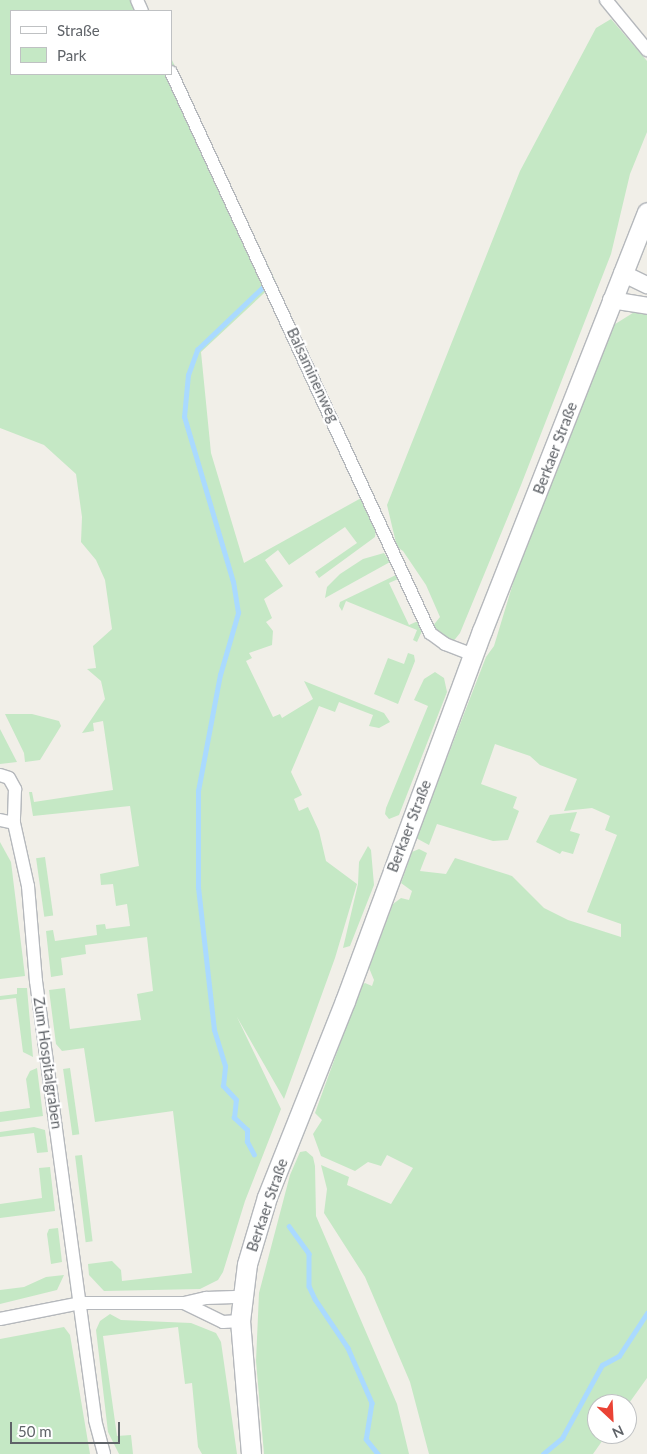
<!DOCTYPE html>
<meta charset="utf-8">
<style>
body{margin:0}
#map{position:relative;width:647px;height:1454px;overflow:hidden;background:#f1efe8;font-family:Lato,sans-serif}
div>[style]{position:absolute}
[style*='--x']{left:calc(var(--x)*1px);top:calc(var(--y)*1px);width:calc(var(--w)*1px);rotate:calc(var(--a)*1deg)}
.green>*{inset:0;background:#c5e8c5;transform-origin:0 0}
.stream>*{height:4.5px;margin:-2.25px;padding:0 2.25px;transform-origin:2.25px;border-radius:2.25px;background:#aadaff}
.roads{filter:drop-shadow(1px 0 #b5b8bc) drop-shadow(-1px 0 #b5b8bc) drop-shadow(0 1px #b5b8bc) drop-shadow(0 -1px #b5b8bc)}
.minor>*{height:12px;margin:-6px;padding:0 6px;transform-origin:6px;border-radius:6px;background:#fff}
.tertiary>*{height:16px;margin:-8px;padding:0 8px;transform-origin:8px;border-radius:8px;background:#fff}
.secondary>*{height:19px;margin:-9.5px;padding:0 9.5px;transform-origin:9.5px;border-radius:9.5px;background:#fff}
span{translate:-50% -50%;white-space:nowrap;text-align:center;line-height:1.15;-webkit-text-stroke:4.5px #fff;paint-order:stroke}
.street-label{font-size:15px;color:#5f6368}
.legend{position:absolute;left:10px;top:10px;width:162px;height:65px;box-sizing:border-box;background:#fff;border:1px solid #bfc1c3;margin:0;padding:6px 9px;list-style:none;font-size:15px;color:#5f6368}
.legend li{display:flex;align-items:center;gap:10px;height:25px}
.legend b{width:25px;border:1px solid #bfc1c3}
.north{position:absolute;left:587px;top:1394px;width:50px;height:50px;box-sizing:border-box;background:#fff;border:1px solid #bfc1c3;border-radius:50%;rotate:155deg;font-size:14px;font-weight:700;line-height:20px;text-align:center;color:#5f6368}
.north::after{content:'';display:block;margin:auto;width:18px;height:22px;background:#ea4335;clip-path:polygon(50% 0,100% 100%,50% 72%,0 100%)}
.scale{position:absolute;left:10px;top:1422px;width:110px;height:22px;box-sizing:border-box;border:2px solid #5f6368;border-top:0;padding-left:6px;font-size:15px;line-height:18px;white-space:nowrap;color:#5f6368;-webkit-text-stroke:4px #fff;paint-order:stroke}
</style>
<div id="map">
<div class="green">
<i style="clip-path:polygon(0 0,144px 0,149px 11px,11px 11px,11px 74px,171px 74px,171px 58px,276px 282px,201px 352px,211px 453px,244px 563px,363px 497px,376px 529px,375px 537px,319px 578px,315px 572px,357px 543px,345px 527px,289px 565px,278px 550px,265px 560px,283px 586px,264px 599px,272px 618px,266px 622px,273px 631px,272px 645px,249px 653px,252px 658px,246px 661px,273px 717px,280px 714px,282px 718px,313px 699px,304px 681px,384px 713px,390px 722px,379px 728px,369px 726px,373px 715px,339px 702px,335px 712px,319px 706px,291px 772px,302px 795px,294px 799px,299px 811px,308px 807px,319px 831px,326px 861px,357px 884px,335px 958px,284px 1099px,237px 1017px,281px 1109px,245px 1201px,223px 1272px,218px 1280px,200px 1289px,104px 1291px,89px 1275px,88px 1264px,112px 1261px,121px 1270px,122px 1281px,192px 1273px,173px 1111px,95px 1122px,84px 1048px,62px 1051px,56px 1044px,49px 990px,65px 988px,70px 1029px,141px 1020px,137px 994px,153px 991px,147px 937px,85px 945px,86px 954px,61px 958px,63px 975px,51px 977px,46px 931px,53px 930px,55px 941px,97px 935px,96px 925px,105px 924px,106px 929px,130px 926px,127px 904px,116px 906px,113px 884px,101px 885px,100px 874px,139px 866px,130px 806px,33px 816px,29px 792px,32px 792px,34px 802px,113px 790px,103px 721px,93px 723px,94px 731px,82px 733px,105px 699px,101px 681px,87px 669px,96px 668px,93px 646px,112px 629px,105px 580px,96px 560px,81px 542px,82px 517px,76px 474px,44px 445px,0 428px)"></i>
<i style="clip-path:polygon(611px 19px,647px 61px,647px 132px,630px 174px,611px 254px,521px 485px,460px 633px,452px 643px,432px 627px,440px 617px,426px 585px,403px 551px,397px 547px,387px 505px,520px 171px,596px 28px)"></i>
<i style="clip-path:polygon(647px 310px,647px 1378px,627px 1406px,597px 1404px,597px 1434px,607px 1434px,593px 1454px,429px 1454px,410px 1382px,365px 1277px,324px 1213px,327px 1189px,321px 1165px,349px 1177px,347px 1185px,391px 1204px,413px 1168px,387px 1155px,381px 1166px,368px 1162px,355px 1171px,321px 1156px,313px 1134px,322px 1120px,315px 1113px,361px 986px,365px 983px,372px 986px,374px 980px,369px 968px,393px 904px,401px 898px,409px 900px,412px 891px,401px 883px,412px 852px,419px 849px,427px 853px,420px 871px,446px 874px,455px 858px,512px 876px,544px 908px,568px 920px,621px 937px,621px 924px,587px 912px,617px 835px,605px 830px,610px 816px,592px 808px,564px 811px,577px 779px,540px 765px,530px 756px,495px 744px,481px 784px,517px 797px,513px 808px,519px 811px,508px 840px,493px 841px,437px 824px,429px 845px,416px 838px,486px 657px,494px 646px,514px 580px,612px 326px,636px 311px)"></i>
<i style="clip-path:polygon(384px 553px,390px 562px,325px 598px,327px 587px,340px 574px,363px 559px)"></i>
<i style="clip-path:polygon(396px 575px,398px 579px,389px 583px,409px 625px,418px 621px,422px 631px,417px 642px,413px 640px,417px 630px,346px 601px,342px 611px,339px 606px,340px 602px)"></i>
<i style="clip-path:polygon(408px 653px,414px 655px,415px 661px,398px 704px,374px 694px,388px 658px,404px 664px)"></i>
<i style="clip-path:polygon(435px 672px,444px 678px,447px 692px,399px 815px,389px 819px,385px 814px,386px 808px,428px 706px,414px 700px,424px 679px)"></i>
<i style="clip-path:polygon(5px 714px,32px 714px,59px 721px,61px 726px,40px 760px,25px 762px,24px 753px)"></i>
<i style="clip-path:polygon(0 729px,17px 762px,0 764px)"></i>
<i style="clip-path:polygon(577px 812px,570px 831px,580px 834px,573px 854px,562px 851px,560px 854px,536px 842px,550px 815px)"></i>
<i style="clip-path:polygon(0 842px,11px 862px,25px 976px,0 979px)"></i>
<i style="clip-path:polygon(368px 846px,371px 850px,374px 885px,350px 946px,343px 948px,358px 884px,359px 862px)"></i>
<i style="left:45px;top:857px;width:59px;height:9px;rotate:82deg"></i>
<i style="clip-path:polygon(17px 988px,27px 988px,33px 1057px,23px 1052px,16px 998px,0 1000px,0 996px,17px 994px)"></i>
<i style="clip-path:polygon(37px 1068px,43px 1116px,0 1122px,0 1112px,30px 1108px,26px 1079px,30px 1071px)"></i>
<i style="left:70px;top:1068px;width:67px;height:7px;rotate:82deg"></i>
<i style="clip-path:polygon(34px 1127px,45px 1130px,48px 1152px,37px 1153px,34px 1133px,0 1137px,0 1132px)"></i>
<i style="clip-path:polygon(306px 1151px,313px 1157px,315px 1166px,316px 1216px,397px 1404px,409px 1454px,264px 1454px,256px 1361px,259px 1293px,290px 1175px,300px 1152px)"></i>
<i style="left:82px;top:1155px;width:87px;height:7px;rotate:83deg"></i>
<i style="clip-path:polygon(50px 1167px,55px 1211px,0 1218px,0 1204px,42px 1198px,39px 1168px)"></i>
<i style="clip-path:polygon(58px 1228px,62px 1262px,51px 1264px,47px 1234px,49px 1229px)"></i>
<i style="clip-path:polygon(64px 1275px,57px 1290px,0 1304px,0 1290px,24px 1287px,46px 1277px)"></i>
<i style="clip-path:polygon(110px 1314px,121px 1320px,191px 1323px,216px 1333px,221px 1342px,237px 1454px,202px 1454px,198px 1447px,192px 1383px,185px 1384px,178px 1327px,103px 1336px,117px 1436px,131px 1435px,133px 1454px,119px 1454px,108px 1432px,96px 1330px,100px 1321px)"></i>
<i style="clip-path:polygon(64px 1327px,70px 1335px,90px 1454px,0 1454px,0 1339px)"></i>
</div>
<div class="stream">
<i style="--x:254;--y:1155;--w:15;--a:-118"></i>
<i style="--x:247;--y:1142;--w:12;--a:-90"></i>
<i style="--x:247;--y:1130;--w:18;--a:-137"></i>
<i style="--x:234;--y:1118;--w:18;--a:-84"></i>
<i style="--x:236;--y:1100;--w:19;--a:-133"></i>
<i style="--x:223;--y:1086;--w:20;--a:-84"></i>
<i style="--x:225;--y:1066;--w:38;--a:-107"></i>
<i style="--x:214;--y:1030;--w:144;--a:-96.4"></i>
<i style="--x:198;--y:887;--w:96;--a:-90"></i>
<i style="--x:198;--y:791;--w:118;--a:-79.3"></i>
<i style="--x:220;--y:675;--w:65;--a:-73.8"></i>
<i style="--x:238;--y:613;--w:31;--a:-99"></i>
<i style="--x:233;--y:582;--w:172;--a:-106.5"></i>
<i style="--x:184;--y:417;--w:42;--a:-84.6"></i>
<i style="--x:188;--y:375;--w:27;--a:-70"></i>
<i style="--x:197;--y:350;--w:93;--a:-43.7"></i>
<i style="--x:289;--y:1226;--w:34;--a:54"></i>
<i style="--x:309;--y:1254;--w:32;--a:90"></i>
<i style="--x:309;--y:1286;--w:14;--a:65"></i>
<i style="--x:315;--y:1299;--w:59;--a:56"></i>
<i style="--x:348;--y:1348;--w:60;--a:66.4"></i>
<i style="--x:372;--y:1403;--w:36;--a:99"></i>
<i style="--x:366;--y:1439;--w:19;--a:51"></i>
<i style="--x:543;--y:1454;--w:25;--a:-40"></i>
<i style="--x:562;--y:1438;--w:83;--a:-61.3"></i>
<i style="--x:602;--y:1365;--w:19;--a:-28"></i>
<i style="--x:619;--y:1356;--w:51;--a:-56.9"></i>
</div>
<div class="roads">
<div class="minor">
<i style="--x:137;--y:0;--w:12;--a:66"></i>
<i style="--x:606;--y:0;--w:65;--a:50.6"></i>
<i style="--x:171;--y:72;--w:618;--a:65.22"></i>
<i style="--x:430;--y:633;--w:19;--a:36"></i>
<i style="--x:445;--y:644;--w:31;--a:21"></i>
<i style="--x:0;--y:775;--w:9;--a:18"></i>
<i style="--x:9;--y:778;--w:13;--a:61"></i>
<i style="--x:15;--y:789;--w:34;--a:92"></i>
<i style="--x:14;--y:823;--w:65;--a:77.5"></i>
<i style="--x:28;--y:886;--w:95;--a:85.2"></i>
<i style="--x:36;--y:981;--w:443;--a:82.3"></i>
<i style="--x:95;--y:1420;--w:35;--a:75"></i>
<i style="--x:0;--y:820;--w:14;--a:12"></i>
<i style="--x:184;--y:1303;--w:43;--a:26"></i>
<i style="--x:223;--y:1322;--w:17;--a:-3"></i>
<i style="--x:0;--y:1319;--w:83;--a:-11.2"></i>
<i style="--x:81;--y:1303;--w:103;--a:0"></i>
<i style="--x:184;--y:1303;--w:23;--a:-13"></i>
<i style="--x:206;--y:1298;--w:36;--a:-2"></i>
</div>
<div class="tertiary">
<i style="--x:622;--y:273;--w:28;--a:26"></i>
<i style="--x:611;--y:300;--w:36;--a:9"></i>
</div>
<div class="secondary">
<i style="--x:251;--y:1454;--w:133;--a:-94.7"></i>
<i style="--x:240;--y:1321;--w:57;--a:-83"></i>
<i style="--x:247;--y:1264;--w:70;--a:-73.4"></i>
<i style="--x:267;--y:1197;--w:211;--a:-68.3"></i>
<i style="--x:345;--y:1001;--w:395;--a:-69.7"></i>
<i style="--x:482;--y:631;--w:450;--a:-68.5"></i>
</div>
</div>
<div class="street-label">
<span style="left:313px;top:375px;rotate:65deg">Balsaminenweg</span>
<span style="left:555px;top:448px;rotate:-69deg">Berkaer Straße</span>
<span style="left:409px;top:826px;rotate:-69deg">Berkaer Straße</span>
<span style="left:48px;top:1063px;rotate:82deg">Zum Hospitalgraben</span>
<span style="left:267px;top:1205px;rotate:-71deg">Berkaer Straße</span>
</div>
<ul class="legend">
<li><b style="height:6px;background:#fff"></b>Straße</li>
<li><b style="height:14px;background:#c5e8c5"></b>Park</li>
</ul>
<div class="north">N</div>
<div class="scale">50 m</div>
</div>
